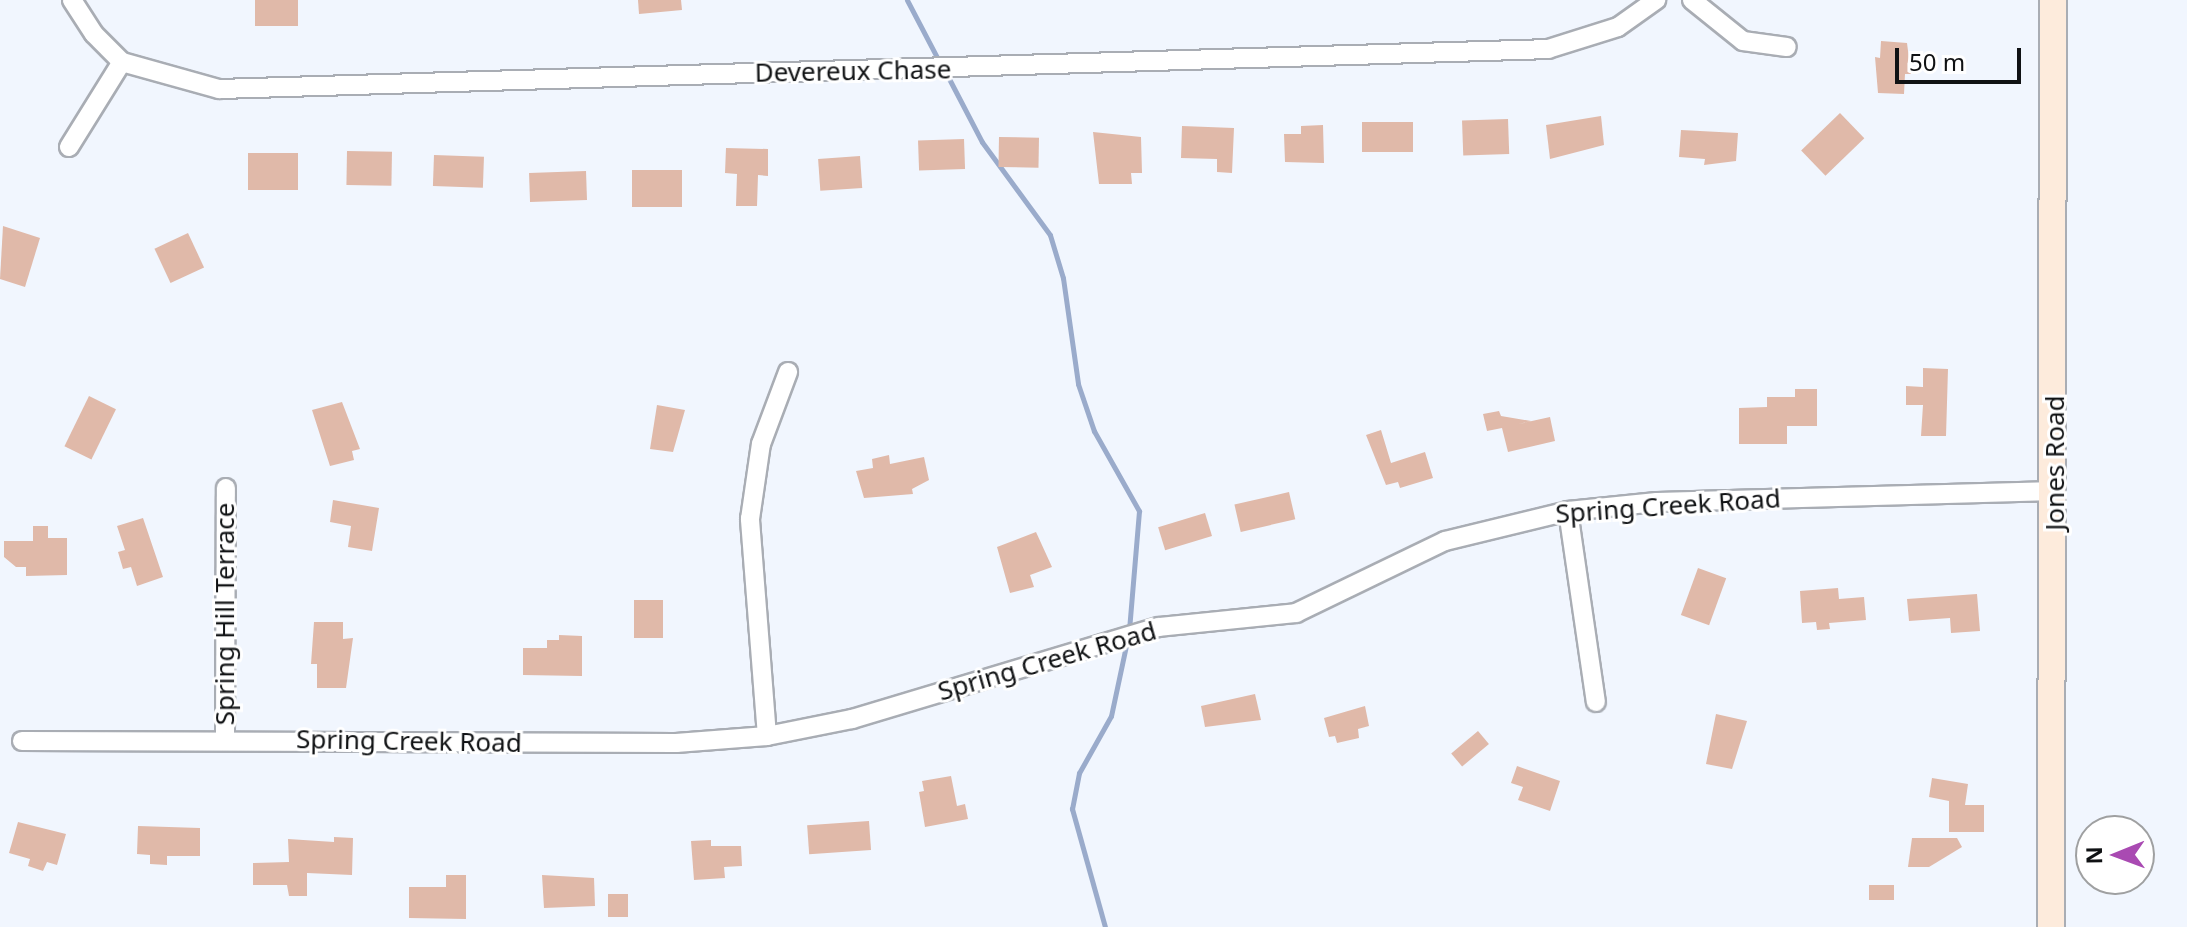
<!DOCTYPE html>
<style>
body{margin:0}
#map{position:relative;width:2187px;height:927px;overflow:hidden;background:#f1f6fe;font-family:"Noto Sans",sans-serif}
div>[style]{position:absolute}
[style*='--x']{left:calc(var(--x)*1px);top:calc(var(--y)*1px);width:calc(var(--w)*1px);rotate:calc(var(--a)*1deg)}
.stream>*{height:5px;margin:-2.5px;padding:0 2.5px;transform-origin:2.5px;border-radius:2.5px;background:#9aabcb}
.building>*{inset:0;background:#e0b9a9;transform-origin:0 0}
.roads{filter:drop-shadow(2px 0 #a9adb4) drop-shadow(-2px 0 #a9adb4) drop-shadow(0 2px #a9adb4) drop-shadow(0 -2px #a9adb4)}
.street>*{height:18px;margin:-9px;padding:0 9px;transform-origin:9px;border-radius:9px;background:#fff}
.secondary>*{height:26px;margin:-13px;padding:0 13px;transform-origin:13px;border-radius:13px;background:#fdebdc}
span{translate:-50% -50%;white-space:nowrap;text-align:center;line-height:1.15;-webkit-text-stroke:6px #fff;paint-order:stroke}
.street-label{font-size:26px;color:#101214}
.north{position:absolute;left:2075px;top:815px;width:80px;height:80px;box-sizing:border-box;background:#fff;border:2px solid #9fa0a1;border-radius:50%;rotate:269deg;font-size:22px;font-weight:700;line-height:32px;text-align:center;color:#101214}
.north::after{content:'';display:block;margin:auto;width:28px;height:36px;background:#a94ab2;clip-path:polygon(50% 0,100% 100%,50% 72%,0 100%)}
.scale{position:absolute;left:1895px;top:48px;width:126px;height:36px;box-sizing:border-box;border:4px solid #101214;border-top:0;padding-left:10px;font-size:24px;line-height:28px;white-space:nowrap;color:#101214;-webkit-text-stroke:6px #fff;paint-order:stroke}
</style>
<div id="map">
<div class="stream">
<i style="--x:907;--y:0;--w:71;--a:62.4"></i>
<i style="--x:945;--y:71;--w:80;--a:62.5"></i>
<i style="--x:982;--y:142;--w:115;--a:53.8"></i>
<i style="--x:1050;--y:235;--w:45;--a:73.2"></i>
<i style="--x:1063;--y:278;--w:107;--a:81.9"></i>
<i style="--x:1078;--y:384;--w:50;--a:71.2"></i>
<i style="--x:1094;--y:431;--w:92;--a:60.6"></i>
<i style="--x:1139;--y:511;--w:120;--a:94.8"></i>
<i style="--x:1105;--y:927;--w:123;--a:-105.6"></i>
<i style="--x:1072;--y:809;--w:37;--a:-79"></i>
<i style="--x:1079;--y:773;--w:65;--a:-60.7"></i>
<i style="--x:1111;--y:716;--w:77;--a:-78"></i>
</div>
<div class="building">
<i style="left:255px;top:0;width:43px;height:26px"></i>
<i style="clip-path:polygon(638px 0,681px 0,682px 10px,639px 14px)"></i>
<i style="clip-path:polygon(1881px 41px,1907px 43px,1911px 74px,1905px 74px,1904px 94px,1878px 93px,1875px 57px,1880px 58px)"></i>
<i style="left:1840px;top:113px;width:35px;height:54px;rotate:46deg"></i>
<i style="clip-path:polygon(1601px 116px,1604px 145px,1550px 159px,1546px 125px)"></i>
<i style="left:1508px;top:119px;width:35px;height:46px;rotate:88deg"></i>
<i style="left:1362px;top:122px;width:51px;height:30px"></i>
<i style="clip-path:polygon(1323px 125px,1324px 163px,1285px 162px,1284px 134px,1301px 134px,1301px 126px)"></i>
<i style="clip-path:polygon(1182px 126px,1234px 128px,1232px 173px,1217px 172px,1217px 159px,1181px 158px)"></i>
<i style="clip-path:polygon(1681px 130px,1738px 133px,1736px 161px,1704px 165px,1705px 159px,1679px 157px)"></i>
<i style="clip-path:polygon(1093px 132px,1141px 137px,1142px 173px,1131px 173px,1132px 184px,1099px 184px)"></i>
<i style="left:999px;top:137px;width:40px;height:30px;rotate:1deg"></i>
<i style="left:964px;top:139px;width:30px;height:46px;rotate:88deg"></i>
<i style="clip-path:polygon(726px 148px,768px 149px,768px 176px,758px 175px,757px 206px,736px 206px,737px 174px,725px 173px)"></i>
<i style="left:347px;top:151px;width:45px;height:34px;rotate:1deg"></i>
<i style="left:248px;top:153px;width:50px;height:37px"></i>
<i style="left:434px;top:155px;width:50px;height:31px;rotate:2deg"></i>
<i style="left:860px;top:156px;width:32px;height:42px;rotate:86deg"></i>
<i style="left:632px;top:170px;width:50px;height:37px"></i>
<i style="left:586px;top:171px;width:29px;height:57px;rotate:88deg"></i>
<i style="clip-path:polygon(3px 226px,40px 238px,25px 287px,0 279px)"></i>
<i style="left:188px;top:233px;width:38px;height:37px;rotate:65deg"></i>
<i style="clip-path:polygon(1923px 368px,1948px 369px,1946px 436px,1921px 436px,1923px 405px,1906px 405px,1906px 386px,1923px 387px)"></i>
<i style="clip-path:polygon(1795px 389px,1817px 389px,1817px 426px,1787px 426px,1787px 444px,1739px 444px,1739px 408px,1767px 407px,1767px 397px,1795px 397px)"></i>
<i style="left:89px;top:396px;width:30px;height:56px;rotate:26deg"></i>
<i style="clip-path:polygon(342px 402px,360px 449px,352px 451px,354px 460px,330px 466px,312px 410px)"></i>
<i style="clip-path:polygon(657px 405px,685px 410px,673px 452px,650px 449px)"></i>
<i style="clip-path:polygon(1499px 411px,1501px 416px,1531px 421px,1519px 424px,1550px 417px,1555px 441px,1508px 452px,1502px 428px,1487px 431px,1483px 414px)"></i>
<i style="clip-path:polygon(1381px 430px,1391px 463px,1425px 452px,1433px 478px,1400px 488px,1398px 482px,1386px 485px,1366px 435px)"></i>
<i style="clip-path:polygon(889px 455px,890px 464px,924px 457px,929px 480px,912px 489px,913px 494px,864px 498px,856px 471px,873px 468px,872px 459px)"></i>
<i style="left:1289px;top:492px;width:28px;height:56px;rotate:77deg"></i>
<i style="clip-path:polygon(333px 500px,379px 508px,372px 551px,348px 547px,351px 526px,330px 522px)"></i>
<i style="left:1205px;top:513px;width:24px;height:49px;rotate:73deg"></i>
<i style="clip-path:polygon(143px 518px,163px 577px,137px 586px,131px 567px,123px 569px,118px 552px,125px 550px,117px 526px)"></i>
<i style="clip-path:polygon(33px 526px,48px 526px,48px 538px,67px 538px,67px 575px,26px 576px,26px 567px,16px 567px,4px 557px,4px 541px,33px 541px)"></i>
<i style="clip-path:polygon(1036px 532px,1052px 567px,1030px 575px,1034px 587px,1010px 593px,997px 547px)"></i>
<i style="left:1698px;top:568px;width:30px;height:50px;rotate:20deg"></i>
<i style="clip-path:polygon(1838px 588px,1839px 599px,1864px 597px,1866px 620px,1829px 623px,1830px 629px,1817px 630px,1816px 622px,1802px 623px,1800px 591px)"></i>
<i style="clip-path:polygon(1977px 594px,1980px 631px,1951px 633px,1950px 618px,1909px 621px,1907px 599px)"></i>
<i style="left:634px;top:600px;width:29px;height:38px"></i>
<i style="clip-path:polygon(314px 622px,343px 622px,343px 639px,353px 638px,346px 688px,317px 688px,317px 664px,311px 664px)"></i>
<i style="clip-path:polygon(559px 635px,582px 636px,582px 676px,523px 675px,523px 648px,547px 648px,547px 640px,559px 640px)"></i>
<i style="clip-path:polygon(1255px 694px,1261px 720px,1205px 727px,1201px 706px)"></i>
<i style="clip-path:polygon(1365px 706px,1369px 726px,1358px 729px,1359px 738px,1337px 743px,1335px 736px,1329px 737px,1324px 718px)"></i>
<i style="clip-path:polygon(1716px 714px,1747px 721px,1732px 769px,1706px 764px)"></i>
<i style="left:1478px;top:731px;width:17px;height:35px;rotate:50deg"></i>
<i style="clip-path:polygon(1517px 766px,1560px 781px,1550px 811px,1518px 800px,1523px 787px,1511px 783px)"></i>
<i style="clip-path:polygon(951px 776px,957px 806px,965px 804px,968px 819px,925px 827px,919px 792px,924px 791px,922px 781px)"></i>
<i style="clip-path:polygon(1932px 778px,1968px 784px,1965px 805px,1984px 805px,1984px 832px,1949px 832px,1949px 801px,1929px 797px)"></i>
<i style="left:869px;top:821px;width:29px;height:62px;rotate:86deg"></i>
<i style="clip-path:polygon(18px 822px,66px 834px,57px 865px,47px 862px,43px 871px,28px 866px,30px 859px,9px 853px)"></i>
<i style="clip-path:polygon(138px 826px,200px 828px,200px 856px,167px 856px,167px 865px,150px 864px,150px 855px,137px 854px)"></i>
<i style="clip-path:polygon(334px 837px,353px 838px,352px 875px,307px 873px,307px 896px,289px 896px,287px 885px,253px 885px,253px 863px,289px 862px,288px 839px,334px 842px)"></i>
<i style="clip-path:polygon(1912px 838px,1957px 838px,1962px 847px,1929px 867px,1908px 867px)"></i>
<i style="clip-path:polygon(711px 840px,711px 846px,741px 846px,742px 866px,724px 867px,725px 878px,694px 880px,691px 841px)"></i>
<i style="clip-path:polygon(446px 875px,466px 875px,466px 919px,409px 918px,409px 887px,446px 887px)"></i>
<i style="clip-path:polygon(542px 875px,594px 878px,595px 906px,544px 908px)"></i>
<i style="left:1869px;top:885px;width:25px;height:15px"></i>
<i style="left:608px;top:894px;width:20px;height:23px"></i>
</div>
<div class="roads">
<div class="street">
<i style="--x:72;--y:0;--w:40;--a:57.1"></i>
<i style="--x:94;--y:34;--w:40;--a:45"></i>
<i style="--x:122;--y:62;--w:101;--a:15.6"></i>
<i style="--x:219;--y:89;--w:1330;--a:-1.72"></i>
<i style="--x:1548;--y:49;--w:73;--a:-17.4"></i>
<i style="--x:1618;--y:27;--w:47;--a:-35.4"></i>
<i style="--x:1692;--y:0;--w:65;--a:38.8"></i>
<i style="--x:1743;--y:41;--w:44;--a:7.8"></i>
<i style="--x:69;--y:147;--w:100;--a:-58.1"></i>
<i style="--x:1568;--y:511;--w:193;--a:81.7"></i>
<i style="--x:767;--y:736;--w:218;--a:-94.5"></i>
<i style="--x:750;--y:519;--w:76;--a:-81.7"></i>
<i style="--x:761;--y:444;--w:77;--a:-69.4"></i>
<i style="--x:225;--y:739;--w:251;--a:-89.8"></i>
<i style="--x:22;--y:741;--w:654;--a:0.18"></i>
<i style="--x:676;--y:743;--w:91;--a:-4.4"></i>
<i style="--x:767;--y:736;--w:87;--a:-11.3"></i>
<i style="--x:852;--y:719;--w:320;--a:-16.7"></i>
<i style="--x:1159;--y:627;--w:138;--a:-5.8"></i>
<i style="--x:1296;--y:613;--w:165;--a:-25.8"></i>
<i style="--x:1445;--y:541;--w:127;--a:-13.7"></i>
<i style="--x:1568;--y:511;--w:89;--a:-5.8"></i>
<i style="--x:1657;--y:502;--w:398;--a:-1.6"></i>
</div>
<div class="secondary">
<i style="--x:2051;--y:927;--w:927;--a:-89.88"></i>
</div>
</div>
<div class="street-label">
<span style="left:853px;top:71px;rotate:-1deg">Devereux Chase</span>
<span style="left:2055px;top:463px;rotate:-90deg">Jones Road</span>
<span style="left:1668px;top:506px;rotate:-4deg">Spring Creek Road</span>
<span style="left:225px;top:614px;rotate:-90deg">Spring Hill Terrace</span>
<span style="left:1047px;top:661px;rotate:-16deg">Spring Creek Road</span>
<span style="left:409px;top:741px;rotate:1deg">Spring Creek Road</span>
</div>
<div class="north">N</div>
<div class="scale">50 m</div>
</div>
